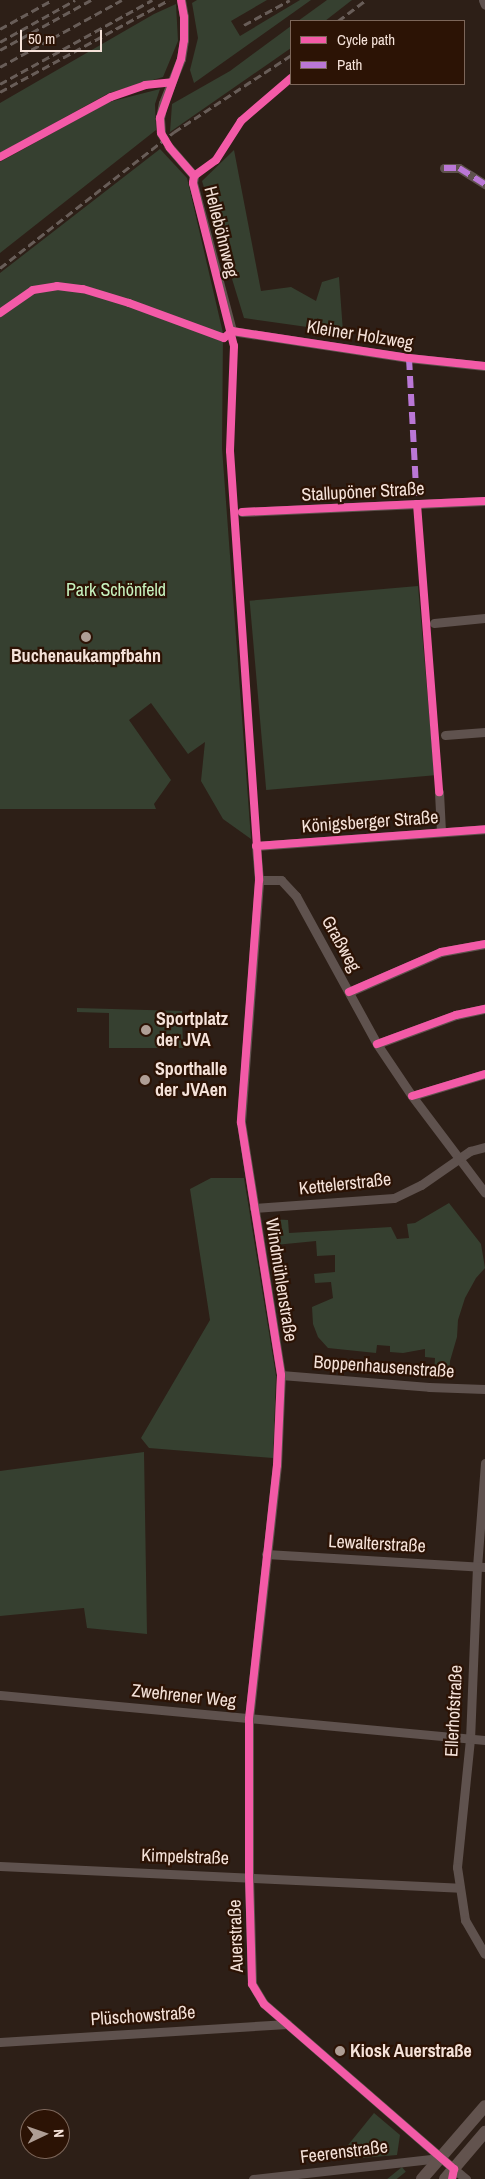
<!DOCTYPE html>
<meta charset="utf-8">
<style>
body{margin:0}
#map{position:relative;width:485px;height:2179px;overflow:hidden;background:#2d1f17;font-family:"Archivo Narrow",sans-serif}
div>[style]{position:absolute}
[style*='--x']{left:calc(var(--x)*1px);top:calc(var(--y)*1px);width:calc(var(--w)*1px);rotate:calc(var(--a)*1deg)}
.green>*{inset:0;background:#364030;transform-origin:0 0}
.minor-tunnel>*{height:9px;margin-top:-4.5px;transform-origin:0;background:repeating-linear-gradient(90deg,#4b3c34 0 9px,transparent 0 13.5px)}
.minor>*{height:9px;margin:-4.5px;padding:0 4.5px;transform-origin:4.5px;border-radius:4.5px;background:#5f524e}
.secondary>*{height:12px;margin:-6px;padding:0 6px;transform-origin:6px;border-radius:6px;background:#62534e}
.rail>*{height:3px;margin-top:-1.5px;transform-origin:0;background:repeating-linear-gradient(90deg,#685d58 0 8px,transparent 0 12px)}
.quiet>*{height:6px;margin-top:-3px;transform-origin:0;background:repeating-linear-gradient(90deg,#ba77d6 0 12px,transparent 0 18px)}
.cycleway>*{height:8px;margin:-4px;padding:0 4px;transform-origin:4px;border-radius:4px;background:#f35aa7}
.dots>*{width:14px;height:14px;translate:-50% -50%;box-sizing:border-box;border:2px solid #2c1305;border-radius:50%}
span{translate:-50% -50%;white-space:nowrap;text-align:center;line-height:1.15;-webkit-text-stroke:4.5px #2c1305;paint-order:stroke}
.street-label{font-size:18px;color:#f5e2d9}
.park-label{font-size:18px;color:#c7f3bf}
.poi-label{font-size:18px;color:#f5e2d9;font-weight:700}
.left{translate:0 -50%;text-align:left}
.legend{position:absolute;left:290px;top:20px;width:175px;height:65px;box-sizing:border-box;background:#2c1305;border:1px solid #7c665a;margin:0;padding:6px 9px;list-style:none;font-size:15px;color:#f5e2d9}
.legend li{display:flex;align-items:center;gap:10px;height:25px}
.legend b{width:25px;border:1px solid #7c665a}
.north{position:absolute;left:20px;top:2109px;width:50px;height:50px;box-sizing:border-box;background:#2c1305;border:1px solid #7c665a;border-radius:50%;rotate:87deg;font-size:14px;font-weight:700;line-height:20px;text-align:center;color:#f5e2d9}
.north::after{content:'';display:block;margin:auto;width:18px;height:22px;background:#af9e95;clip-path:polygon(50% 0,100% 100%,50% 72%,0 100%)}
.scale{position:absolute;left:20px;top:30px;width:82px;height:22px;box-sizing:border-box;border:2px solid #f5e2d9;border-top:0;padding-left:6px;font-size:15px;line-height:18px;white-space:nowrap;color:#f5e2d9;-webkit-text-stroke:4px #2c1305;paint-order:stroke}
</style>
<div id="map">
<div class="green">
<i style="clip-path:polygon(197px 0,267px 0,231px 21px,240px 36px,300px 0,311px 0,194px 83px,190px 70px,198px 38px,192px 3px)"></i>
<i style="clip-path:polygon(327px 0,352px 0,325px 21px,298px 21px)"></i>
<i style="clip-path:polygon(176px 4px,178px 41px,163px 77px,109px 93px,0 153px,0 103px,154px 14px)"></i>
<i style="clip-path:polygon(291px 26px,291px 48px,170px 132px,172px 104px,230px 71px)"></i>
<i style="clip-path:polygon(160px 89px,155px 104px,156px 130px,0 253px,0 162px,109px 102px)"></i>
<i style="clip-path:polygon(160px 149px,187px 178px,223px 333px,222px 448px,251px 839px,223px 819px,201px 781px,205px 742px,188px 754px,151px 703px,129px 720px,171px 780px,154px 804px,156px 809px,0 809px,0 273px)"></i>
<i style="clip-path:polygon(234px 150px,261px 291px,291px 287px,316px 301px,322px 282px,339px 277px,343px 332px,244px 318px,202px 181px)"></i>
<i style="left:418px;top:586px;width:190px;height:169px;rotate:85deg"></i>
<i style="clip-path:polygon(77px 1008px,182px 1011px,183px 1048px,109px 1048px,109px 1013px,77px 1012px)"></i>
<i style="clip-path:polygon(211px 1178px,244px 1178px,276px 1376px,273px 1458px,149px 1448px,141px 1438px,210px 1320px,190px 1189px)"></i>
<i style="clip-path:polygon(449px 1203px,481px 1244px,485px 1268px,476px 1278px,465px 1298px,458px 1320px,457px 1337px,450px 1361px,449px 1379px,434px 1374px,435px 1358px,425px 1357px,425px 1349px,403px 1353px,390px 1352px,390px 1346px,377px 1345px,376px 1353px,328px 1348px,318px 1337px,313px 1324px,312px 1307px,333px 1298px,331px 1282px,315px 1283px,314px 1274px,335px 1272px,335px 1255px,317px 1256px,316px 1241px,275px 1245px,270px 1219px,288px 1220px,289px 1233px,391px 1227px,397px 1239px,409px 1238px,407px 1224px,415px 1223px)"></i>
<i style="clip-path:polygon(144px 1452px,147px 1634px,87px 1628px,84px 1608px,0 1616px,0 1471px)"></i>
<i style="clip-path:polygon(374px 2113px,400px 2135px,397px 2155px,339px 2160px,340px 2155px)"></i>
<i style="left:402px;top:2167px;width:6px;height:62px;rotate:51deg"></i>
</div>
<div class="minor-tunnel">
<i style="--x:161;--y:133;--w:17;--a:59"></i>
</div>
<div class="minor">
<i style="--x:483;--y:0;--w:5;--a:68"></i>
<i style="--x:161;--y:133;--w:15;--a:-94"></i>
<i style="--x:160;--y:118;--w:15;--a:-79"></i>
<i style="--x:163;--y:103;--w:48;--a:-67.8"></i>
<i style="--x:181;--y:59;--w:19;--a:-81"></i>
<i style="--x:184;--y:40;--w:23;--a:-90"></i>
<i style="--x:184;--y:17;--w:17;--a:-100"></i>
<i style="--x:170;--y:148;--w:37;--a:49"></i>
<i style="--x:194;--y:176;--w:7;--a:98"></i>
<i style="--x:193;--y:183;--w:153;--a:75.2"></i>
<i style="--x:232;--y:331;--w:179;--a:8.7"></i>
<i style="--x:409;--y:358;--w:76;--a:6"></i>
<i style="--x:444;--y:168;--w:15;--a:0"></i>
<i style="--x:459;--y:168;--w:31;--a:32"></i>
<i style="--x:242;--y:512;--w:243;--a:-2.6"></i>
<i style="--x:434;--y:623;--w:51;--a:-5.6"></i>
<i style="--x:445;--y:735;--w:40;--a:-4.3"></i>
<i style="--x:439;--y:792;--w:40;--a:87.1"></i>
<i style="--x:259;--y:880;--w:22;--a:0"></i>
<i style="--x:281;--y:880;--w:22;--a:47"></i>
<i style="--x:296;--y:896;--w:169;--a:61.3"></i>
<i style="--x:377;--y:1044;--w:63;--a:56.1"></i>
<i style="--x:412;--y:1096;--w:121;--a:53"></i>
<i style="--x:349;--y:992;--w:100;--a:-23.5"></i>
<i style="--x:441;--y:952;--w:45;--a:-10.3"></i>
<i style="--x:377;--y:1044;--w:84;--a:-20.2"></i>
<i style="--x:456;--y:1015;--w:30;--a:-12"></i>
<i style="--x:412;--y:1096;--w:76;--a:-16.8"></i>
<i style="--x:254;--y:1208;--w:140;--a:-4.1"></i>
<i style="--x:394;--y:1198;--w:30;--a:-26"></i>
<i style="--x:421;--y:1185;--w:60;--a:-34.8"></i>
<i style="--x:470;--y:1151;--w:16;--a:-15"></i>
<i style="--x:281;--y:1375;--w:148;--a:4.6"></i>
<i style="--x:429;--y:1387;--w:56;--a:2"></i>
<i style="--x:485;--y:1463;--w:103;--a:94.4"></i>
<i style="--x:477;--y:1566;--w:173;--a:92.3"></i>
<i style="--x:470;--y:1739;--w:129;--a:95.8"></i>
<i style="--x:457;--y:1867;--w:54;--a:81.4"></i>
<i style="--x:465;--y:1920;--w:39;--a:60"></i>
<i style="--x:266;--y:1554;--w:219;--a:3.4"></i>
<i style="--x:0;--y:1695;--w:487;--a:5.3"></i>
<i style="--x:0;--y:1866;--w:460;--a:2.7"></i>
<i style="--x:0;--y:2042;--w:288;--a:-3.6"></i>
<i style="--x:454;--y:2169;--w:16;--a:40"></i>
<i style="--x:453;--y:2174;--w:5;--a:-79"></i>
<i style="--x:454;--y:2169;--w:252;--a:-139"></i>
<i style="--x:264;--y:2004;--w:23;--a:-121"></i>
<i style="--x:252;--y:1984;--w:108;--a:-91.6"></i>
<i style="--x:249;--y:1876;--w:157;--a:-90"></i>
<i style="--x:249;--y:1719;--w:256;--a:-83.7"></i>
<i style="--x:277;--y:1465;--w:90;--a:-87.5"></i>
<i style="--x:281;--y:1375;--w:256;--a:-99"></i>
<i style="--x:241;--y:1122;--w:243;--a:-85.7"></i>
<i style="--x:259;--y:880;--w:34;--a:-95"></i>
<i style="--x:256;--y:846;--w:230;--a:-4.2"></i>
<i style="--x:253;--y:2179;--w:188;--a:-6.4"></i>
</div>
<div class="secondary">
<i style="--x:422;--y:2179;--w:96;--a:-49.2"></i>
<i style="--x:445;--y:2179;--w:62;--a:-49.6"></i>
</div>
<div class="rail">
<i style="--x:338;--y:21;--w:35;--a:-37"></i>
<i style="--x:244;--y:25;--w:52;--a:-28.5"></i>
<i style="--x:0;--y:29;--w:60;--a:-29.1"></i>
<i style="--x:0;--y:42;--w:86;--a:-29.2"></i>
<i style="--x:0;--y:50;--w:104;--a:-28.8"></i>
<i style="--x:0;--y:67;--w:139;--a:-28.8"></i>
<i style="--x:0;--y:84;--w:174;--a:-28.9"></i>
<i style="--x:0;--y:92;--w:192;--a:-28.6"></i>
<i style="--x:0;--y:268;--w:221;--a:-38"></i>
<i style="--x:174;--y:132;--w:140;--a:-33.3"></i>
</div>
<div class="quiet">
<i style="--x:444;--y:168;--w:15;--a:0"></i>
<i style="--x:459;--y:168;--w:31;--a:32"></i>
<i style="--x:409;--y:358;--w:149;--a:86.9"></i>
</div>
<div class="cycleway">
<i style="--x:181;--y:0;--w:17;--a:80"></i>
<i style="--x:184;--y:17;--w:23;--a:90"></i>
<i style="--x:184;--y:40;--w:19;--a:99"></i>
<i style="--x:181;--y:59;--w:63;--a:109.6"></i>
<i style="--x:160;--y:118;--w:15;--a:86"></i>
<i style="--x:161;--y:133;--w:17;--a:59"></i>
<i style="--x:170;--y:148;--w:37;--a:49"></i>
<i style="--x:194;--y:176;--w:7;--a:98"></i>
<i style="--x:193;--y:183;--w:168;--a:75.9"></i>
<i style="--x:234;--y:346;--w:105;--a:92.2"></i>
<i style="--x:230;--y:451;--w:430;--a:86.1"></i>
<i style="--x:259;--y:880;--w:243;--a:94.3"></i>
<i style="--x:241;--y:1122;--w:256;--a:81"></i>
<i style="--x:281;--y:1375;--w:90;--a:92.5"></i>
<i style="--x:277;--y:1465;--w:256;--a:96.3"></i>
<i style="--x:249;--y:1719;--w:157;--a:90"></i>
<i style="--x:249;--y:1876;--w:108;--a:88.4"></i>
<i style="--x:252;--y:1984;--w:23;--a:59"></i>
<i style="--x:264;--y:2004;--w:252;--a:41"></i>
<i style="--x:454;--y:2169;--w:10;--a:101"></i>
<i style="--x:0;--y:157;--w:126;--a:-28.4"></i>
<i style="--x:111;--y:97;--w:36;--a:-19"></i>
<i style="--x:145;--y:85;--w:27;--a:-6"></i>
<i style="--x:194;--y:176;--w:27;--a:-36"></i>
<i style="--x:216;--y:160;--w:46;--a:-57.3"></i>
<i style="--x:241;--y:121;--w:66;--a:-40.7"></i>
<i style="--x:0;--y:313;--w:40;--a:-34.9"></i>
<i style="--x:33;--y:290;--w:24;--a:-9"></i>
<i style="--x:57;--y:286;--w:26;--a:7"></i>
<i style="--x:83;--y:289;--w:48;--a:16.9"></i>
<i style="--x:129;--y:303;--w:101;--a:20.2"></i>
<i style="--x:224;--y:338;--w:11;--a:-41"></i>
<i style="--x:232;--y:331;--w:179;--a:8.7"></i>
<i style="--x:409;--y:358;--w:76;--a:6"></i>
<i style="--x:417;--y:504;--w:289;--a:85.6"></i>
<i style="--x:242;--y:512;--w:243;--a:-2.6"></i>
<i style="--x:256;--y:846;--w:230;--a:-4.2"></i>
<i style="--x:349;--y:992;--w:100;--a:-23.5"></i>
<i style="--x:441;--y:952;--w:45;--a:-10.3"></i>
<i style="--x:377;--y:1044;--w:84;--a:-20.2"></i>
<i style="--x:456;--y:1015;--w:30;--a:-12"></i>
<i style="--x:412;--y:1096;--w:76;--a:-16.8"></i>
</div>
<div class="dots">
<i style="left:86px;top:637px;background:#af9e95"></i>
<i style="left:146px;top:1030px;background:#af9e95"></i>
<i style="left:145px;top:1080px;background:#af9e95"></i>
<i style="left:340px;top:2051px;background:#af9e95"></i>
</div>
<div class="street-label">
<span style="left:221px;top:232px;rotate:76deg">Helleböhnweg</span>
<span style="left:360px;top:335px;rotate:9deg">Kleiner Holzweg</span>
<span style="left:363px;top:492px;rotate:-3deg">Stallupöner Straße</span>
<span style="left:370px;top:822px;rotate:-4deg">Königsberger Straße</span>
<span style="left:341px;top:944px;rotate:61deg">Graßweg</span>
<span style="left:345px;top:1184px;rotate:-6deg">Kettelerstraße</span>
<span style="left:281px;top:1280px;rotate:81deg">Windmühlenstraße</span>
<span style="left:384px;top:1367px;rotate:4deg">Boppenhausenstraße</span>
<span style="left:377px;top:1544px;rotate:3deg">Lewalterstraße</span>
<span style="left:184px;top:1696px;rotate:6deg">Zwehrener Weg</span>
<span style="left:454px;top:1711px;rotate:-87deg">Ellerhofstraße</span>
<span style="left:185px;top:1857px;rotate:2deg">Kimpelstraße</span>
<span style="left:236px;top:1936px;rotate:-92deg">Auerstraße</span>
<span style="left:143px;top:2016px;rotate:-4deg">Plüschowstraße</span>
<span style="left:344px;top:2152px;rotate:-7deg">Feerenstraße</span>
</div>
<div class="park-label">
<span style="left:116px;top:590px">Park Schönfeld</span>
</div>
<div class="poi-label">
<span style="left:86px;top:656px">Buchenaukampfbahn</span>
<span class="left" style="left:156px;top:1030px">Sportplatz<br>der JVA</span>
<span class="left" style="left:155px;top:1080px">Sporthalle<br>der JVAen</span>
<span class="left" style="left:350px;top:2051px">Kiosk Auerstraße</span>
</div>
<ul class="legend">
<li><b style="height:6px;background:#f35aa7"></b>Cycle path</li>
<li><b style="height:6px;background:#ba77d6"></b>Path</li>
</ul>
<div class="north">N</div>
<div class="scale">50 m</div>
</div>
